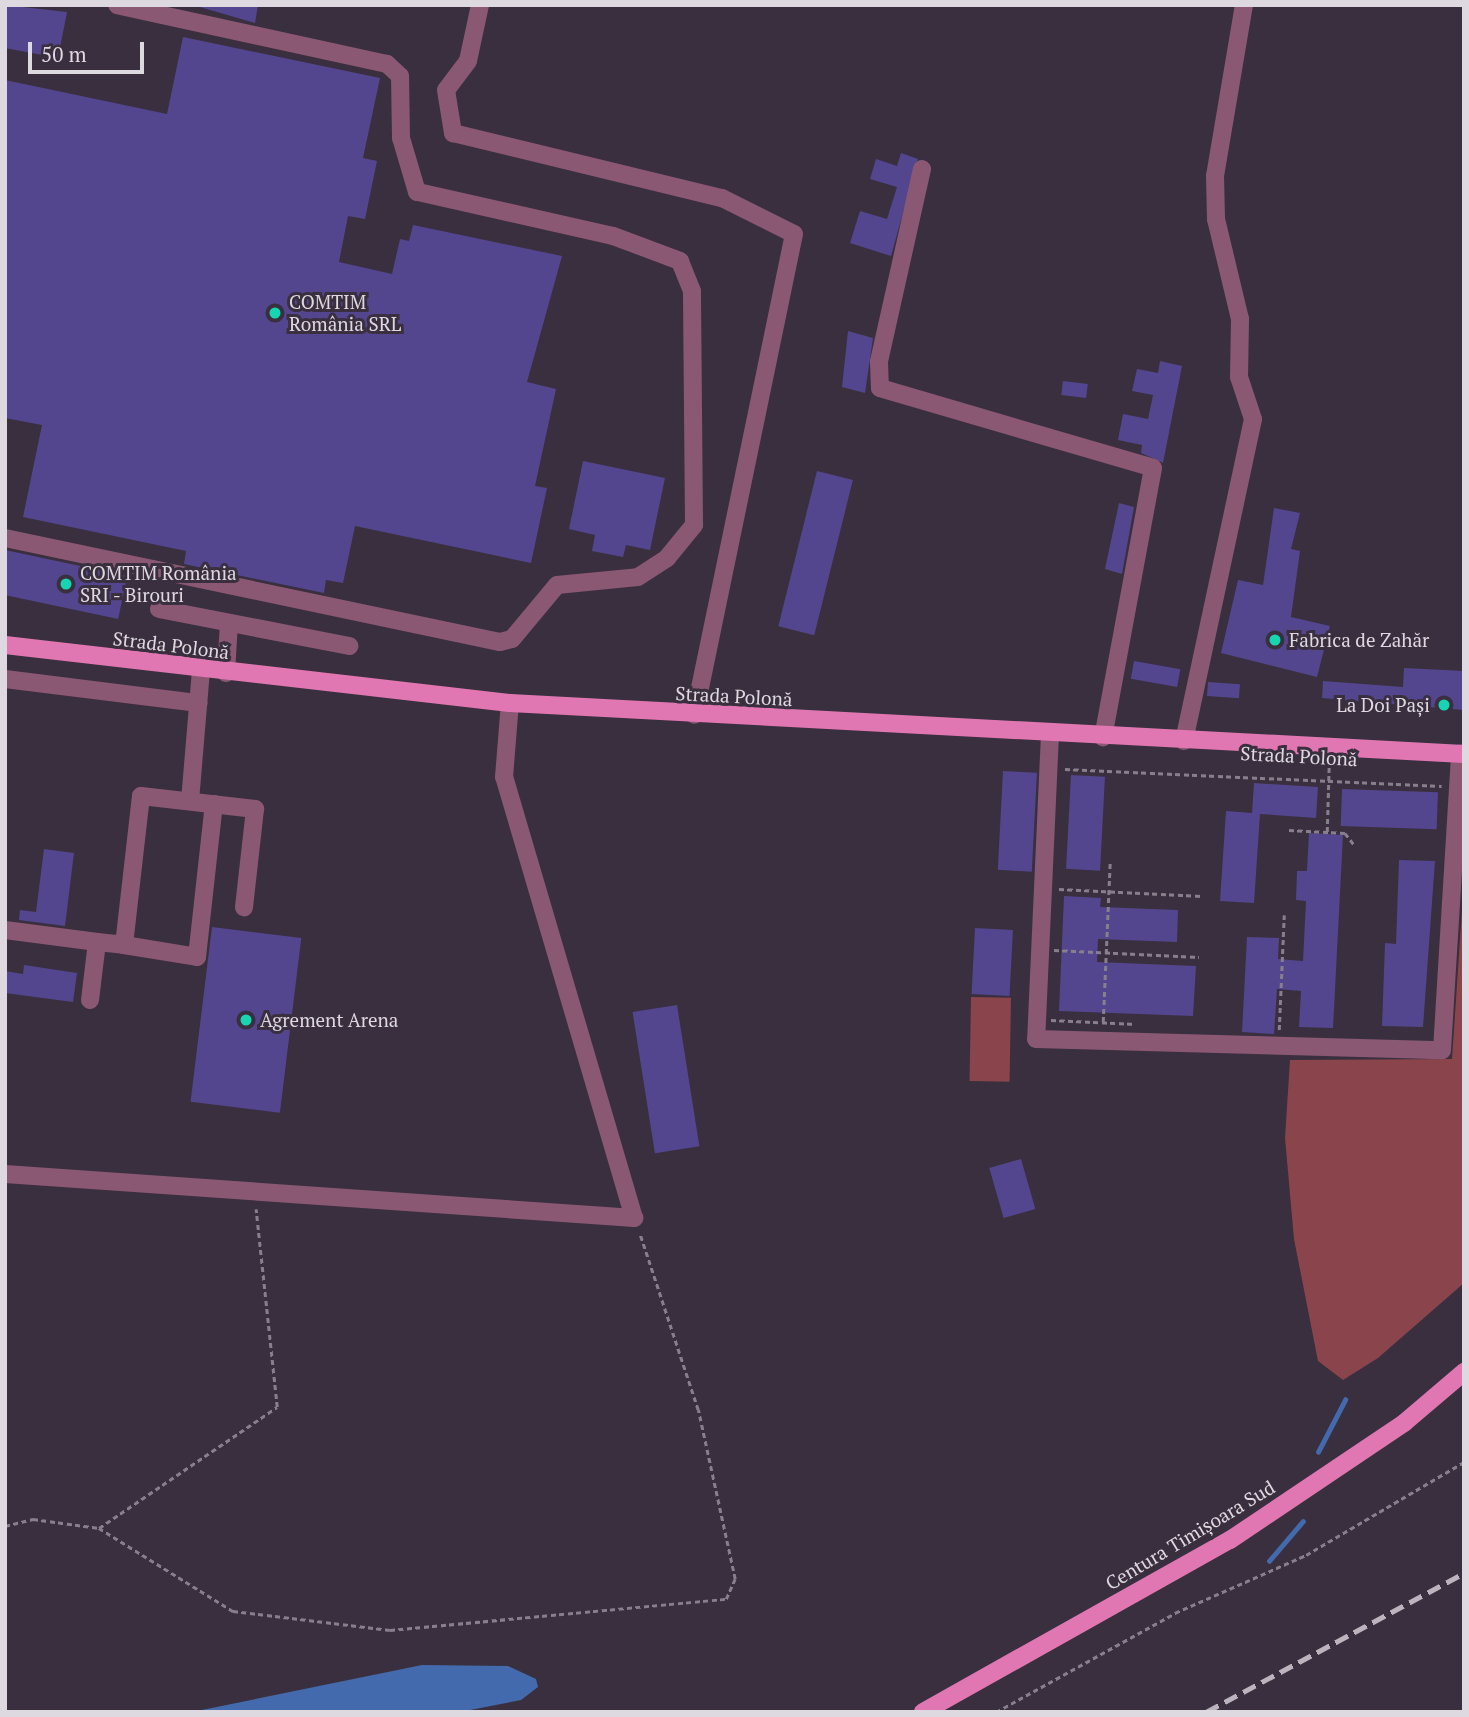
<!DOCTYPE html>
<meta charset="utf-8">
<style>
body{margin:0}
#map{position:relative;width:1469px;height:1717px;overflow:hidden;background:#3a2f3e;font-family:"PT Serif",serif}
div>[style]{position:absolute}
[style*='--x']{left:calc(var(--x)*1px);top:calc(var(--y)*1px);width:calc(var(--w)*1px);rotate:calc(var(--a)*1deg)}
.green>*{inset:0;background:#89444c;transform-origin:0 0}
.water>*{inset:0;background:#436aac}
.stream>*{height:4.5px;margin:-2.25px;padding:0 2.25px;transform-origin:2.25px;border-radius:2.25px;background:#436aac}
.building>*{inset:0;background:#53468e;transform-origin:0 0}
.path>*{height:2.5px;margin-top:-1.25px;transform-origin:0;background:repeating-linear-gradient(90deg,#887f8c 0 5px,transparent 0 8.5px)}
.minor>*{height:18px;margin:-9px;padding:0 9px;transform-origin:9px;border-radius:9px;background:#8b5874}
.major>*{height:18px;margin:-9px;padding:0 9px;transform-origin:9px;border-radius:9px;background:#e077b3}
.rail>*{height:4.5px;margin-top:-2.25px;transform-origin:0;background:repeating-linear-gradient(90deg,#bbb4be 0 14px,transparent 0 21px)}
.dots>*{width:19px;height:19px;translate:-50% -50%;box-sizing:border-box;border:4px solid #3a2f3e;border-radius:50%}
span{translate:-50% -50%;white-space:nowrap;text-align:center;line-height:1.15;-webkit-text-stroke:6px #3a2f3e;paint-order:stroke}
.poi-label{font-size:19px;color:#ded8e1}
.left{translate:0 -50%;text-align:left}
.right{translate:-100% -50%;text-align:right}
.street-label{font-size:19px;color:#ded8e1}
.frame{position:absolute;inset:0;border:7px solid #ded8e1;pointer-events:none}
.scale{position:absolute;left:28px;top:42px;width:116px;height:32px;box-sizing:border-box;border:4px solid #ded8e1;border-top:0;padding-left:9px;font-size:21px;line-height:24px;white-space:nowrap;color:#ded8e1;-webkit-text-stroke:5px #3a2f3e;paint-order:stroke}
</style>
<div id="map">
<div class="green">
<i style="clip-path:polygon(1464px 881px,1464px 1283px,1378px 1358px,1343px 1380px,1318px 1361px,1294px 1239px,1285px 1138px,1290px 1060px,1452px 1059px)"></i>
<i style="left:971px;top:997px;width:40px;height:84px;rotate:1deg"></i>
</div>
<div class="water">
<i style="clip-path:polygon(422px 1665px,508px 1666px,536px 1679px,538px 1687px,521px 1700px,460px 1712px,192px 1712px)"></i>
</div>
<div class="stream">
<i style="--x:1318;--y:1452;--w:59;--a:-62.6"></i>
<i style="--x:1269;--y:1561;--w:52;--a:-49.6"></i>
</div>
<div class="building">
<i style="clip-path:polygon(5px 5px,67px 12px,58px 58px,5px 48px)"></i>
<i style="clip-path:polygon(193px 5px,258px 5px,255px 23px)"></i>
<i style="clip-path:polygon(183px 37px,380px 78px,363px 158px,377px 161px,365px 219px,348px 216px,339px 262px,392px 274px,400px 239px,409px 241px,413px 225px,562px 256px,527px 382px,556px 389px,535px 486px,547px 488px,531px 563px,355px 526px,343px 583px,326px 580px,324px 593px,184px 564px,186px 551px,23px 517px,42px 425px,5px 418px,5px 80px,167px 114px)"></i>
<i style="clip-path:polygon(901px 153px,918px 159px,891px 256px,850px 243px,860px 211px,887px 219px,897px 187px,870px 179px,876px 159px,897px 166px)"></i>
<i style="clip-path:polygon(848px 331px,873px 338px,865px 393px,842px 387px)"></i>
<i style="clip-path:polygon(1160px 361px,1182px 366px,1163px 463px,1141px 453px,1142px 445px,1118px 440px,1123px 414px,1148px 419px,1153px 395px,1132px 391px,1137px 369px,1158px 373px)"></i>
<i style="left:1063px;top:381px;width:25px;height:14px;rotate:7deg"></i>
<i style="clip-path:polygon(583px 461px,665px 478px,650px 550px,626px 545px,623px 557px,592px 551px,595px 535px,569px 529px)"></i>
<i style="left:817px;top:471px;width:37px;height:160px;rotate:14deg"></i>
<i style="clip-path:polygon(1119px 503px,1134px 507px,1122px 574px,1105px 569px)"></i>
<i style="clip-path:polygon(1274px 508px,1300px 513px,1291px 549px,1300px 551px,1291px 617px,1330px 626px,1317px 677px,1221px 653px,1238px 580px,1263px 585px)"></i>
<i style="left:5px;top:550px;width:125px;height:44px;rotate:12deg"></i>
<i style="left:1134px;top:661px;width:47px;height:18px;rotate:10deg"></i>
<i style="clip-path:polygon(1404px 668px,1464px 671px,1464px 710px,1322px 698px,1323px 681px,1403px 687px)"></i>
<i style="left:1208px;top:682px;width:32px;height:14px;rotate:4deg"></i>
<i style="left:1003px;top:771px;width:34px;height:99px;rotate:3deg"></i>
<i style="left:1071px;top:775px;width:34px;height:94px;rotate:3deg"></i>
<i style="clip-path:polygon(1254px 783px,1318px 787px,1316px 818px,1260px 814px,1254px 903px,1220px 901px,1226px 811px,1252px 813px)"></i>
<i style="left:1342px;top:789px;width:96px;height:37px;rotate:2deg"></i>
<i style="clip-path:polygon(1309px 833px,1343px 835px,1333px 1028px,1299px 1027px,1301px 991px,1277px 989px,1274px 1034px,1242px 1032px,1247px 937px,1279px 938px,1278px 959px,1303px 961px,1306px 901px,1296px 900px,1297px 871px,1307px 871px)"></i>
<i style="clip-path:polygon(44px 849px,74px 853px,65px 926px,19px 920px,20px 910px,36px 912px)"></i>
<i style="clip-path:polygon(1399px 860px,1435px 861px,1423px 1027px,1382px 1026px,1385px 943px,1396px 944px)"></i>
<i style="clip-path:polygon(1064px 896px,1101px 898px,1100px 907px,1178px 910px,1177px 942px,1098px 939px,1097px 962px,1196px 966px,1193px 1016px,1059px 1011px)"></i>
<i style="left:212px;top:927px;width:90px;height:176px;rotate:7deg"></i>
<i style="left:975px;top:928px;width:38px;height:66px;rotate:3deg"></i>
<i style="clip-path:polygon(24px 965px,77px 973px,73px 1002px,5px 993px,5px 971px,23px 974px)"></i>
<i style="left:677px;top:1005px;width:143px;height:45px;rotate:81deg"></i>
<i style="left:1021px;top:1159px;width:52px;height:33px;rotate:74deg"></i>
</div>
<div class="path">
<i style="--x:1065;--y:769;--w:377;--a:2.6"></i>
<i style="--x:1289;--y:830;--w:56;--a:3.1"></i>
<i style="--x:1345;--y:833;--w:16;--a:52"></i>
<i style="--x:1327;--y:832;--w:69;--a:-88.3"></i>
<i style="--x:1059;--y:889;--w:143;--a:2.8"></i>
<i style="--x:1054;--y:950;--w:145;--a:2.8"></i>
<i style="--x:1051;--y:1020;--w:85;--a:2.7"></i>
<i style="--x:1103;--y:1022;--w:161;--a:-87.5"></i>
<i style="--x:1279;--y:1030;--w:115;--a:-87.5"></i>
<i style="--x:5;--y:1526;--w:29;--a:-14"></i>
<i style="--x:33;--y:1519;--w:67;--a:7.8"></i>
<i style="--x:99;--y:1528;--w:215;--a:-34.2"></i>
<i style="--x:277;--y:1407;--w:199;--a:-96.1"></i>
<i style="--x:99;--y:1528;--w:158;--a:31.8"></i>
<i style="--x:233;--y:1611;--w:158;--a:6.9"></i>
<i style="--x:390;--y:1630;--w:337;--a:-5.3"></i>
<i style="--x:726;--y:1599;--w:22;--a:-66"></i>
<i style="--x:735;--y:1579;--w:173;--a:-102.3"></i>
<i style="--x:698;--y:1410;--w:184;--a:-108.3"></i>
<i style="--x:996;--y:1712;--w:205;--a:-28.9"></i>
<i style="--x:1175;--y:1613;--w:143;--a:-23.9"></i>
<i style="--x:1306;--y:1555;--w:183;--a:-30.5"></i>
</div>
<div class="minor">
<i style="--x:480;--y:5;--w:57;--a:102.1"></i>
<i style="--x:468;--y:61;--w:36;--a:127"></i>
<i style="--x:446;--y:90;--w:44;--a:80.8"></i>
<i style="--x:453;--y:133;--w:277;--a:13.6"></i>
<i style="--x:722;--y:198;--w:80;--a:26.6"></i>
<i style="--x:794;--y:234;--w:491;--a:101.7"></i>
<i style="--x:922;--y:169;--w:198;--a:102.6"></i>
<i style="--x:879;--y:362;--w:26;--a:88"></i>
<i style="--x:880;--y:388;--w:284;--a:16.3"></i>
<i style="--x:1153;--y:468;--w:274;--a:100.5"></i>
<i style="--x:5;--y:538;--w:506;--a:11.87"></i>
<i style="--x:500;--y:642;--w:12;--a:-14"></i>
<i style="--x:512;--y:639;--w:70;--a:-50.2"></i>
<i style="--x:557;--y:585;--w:81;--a:-5.6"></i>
<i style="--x:638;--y:577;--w:35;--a:-33"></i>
<i style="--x:667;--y:558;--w:43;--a:-50.7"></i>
<i style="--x:694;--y:525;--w:234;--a:-90.5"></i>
<i style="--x:692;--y:291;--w:32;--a:-112"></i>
<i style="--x:680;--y:261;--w:72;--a:-159.5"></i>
<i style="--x:613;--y:236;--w:201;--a:-167.3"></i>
<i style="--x:417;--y:192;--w:56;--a:-106.5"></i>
<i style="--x:401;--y:138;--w:62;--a:-90.9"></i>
<i style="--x:400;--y:76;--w:18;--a:-137"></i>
<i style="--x:387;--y:64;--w:276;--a:-167.7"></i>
<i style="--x:159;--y:609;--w:194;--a:11"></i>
<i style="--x:226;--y:673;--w:50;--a:-86.6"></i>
<i style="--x:5;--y:679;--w:195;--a:7.1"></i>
<i style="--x:1050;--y:734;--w:305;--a:92.6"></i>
<i style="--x:1036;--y:1039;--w:406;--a:1.6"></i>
<i style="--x:1442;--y:1050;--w:297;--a:-86.5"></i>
<i style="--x:1184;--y:741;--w:329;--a:-77.9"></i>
<i style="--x:1253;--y:419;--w:44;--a:-108.4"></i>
<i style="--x:1239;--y:377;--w:58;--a:-89"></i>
<i style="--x:1240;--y:319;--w:103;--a:-103.5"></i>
<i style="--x:1216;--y:219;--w:43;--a:-91.3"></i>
<i style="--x:1215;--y:176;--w:173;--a:-80.4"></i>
<i style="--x:190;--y:801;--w:131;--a:-85.2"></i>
<i style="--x:5;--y:930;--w:93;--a:7.4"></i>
<i style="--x:124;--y:945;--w:74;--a:9.3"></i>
<i style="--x:197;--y:957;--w:154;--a:-83.7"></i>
<i style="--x:90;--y:1000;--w:58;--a:-83.1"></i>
<i style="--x:97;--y:942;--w:27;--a:6"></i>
<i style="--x:124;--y:945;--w:150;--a:-83.5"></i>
<i style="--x:141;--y:796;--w:115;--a:6.5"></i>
<i style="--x:255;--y:809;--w:99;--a:96.4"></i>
<i style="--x:5;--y:1174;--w:631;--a:4"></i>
<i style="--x:634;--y:1218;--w:460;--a:-106.4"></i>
<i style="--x:504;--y:777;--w:74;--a:-85.4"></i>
</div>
<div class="major">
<i style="--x:5;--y:645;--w:508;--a:6.55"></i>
<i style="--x:510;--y:703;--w:955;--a:3.06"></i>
<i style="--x:923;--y:1712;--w:352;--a:-29.3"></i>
<i style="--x:1230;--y:1540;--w:210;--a:-33.9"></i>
<i style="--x:1404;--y:1423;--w:79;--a:-40.4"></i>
</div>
<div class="rail">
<i style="--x:1206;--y:1712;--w:293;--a:-28.3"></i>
</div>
<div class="dots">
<i style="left:275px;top:313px;background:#18d5b2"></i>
<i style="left:66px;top:584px;background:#18d5b2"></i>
<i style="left:1275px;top:640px;background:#18d5b2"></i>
<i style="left:1444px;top:705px;background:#18d5b2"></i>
<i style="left:246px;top:1020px;background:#18d5b2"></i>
</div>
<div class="poi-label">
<span class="left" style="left:289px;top:313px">COMTIM<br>România SRL</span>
<span class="left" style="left:80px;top:584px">COMTIM România<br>SRI - Birouri</span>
<span class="left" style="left:1289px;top:640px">Fabrica de Zahăr</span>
<span class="right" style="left:1430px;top:705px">La Doi Pași</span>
<span class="left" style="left:260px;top:1020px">Agrement Arena</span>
</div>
<div class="street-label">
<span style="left:171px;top:645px;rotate:7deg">Strada Polonă</span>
<span style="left:734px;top:696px;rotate:3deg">Strada Polonă</span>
<span style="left:1299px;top:756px;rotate:3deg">Strada Polonă</span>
<span style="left:1190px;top:1535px;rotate:-31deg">Centura Timișoara Sud</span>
</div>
<div class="frame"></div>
<div class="scale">50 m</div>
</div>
